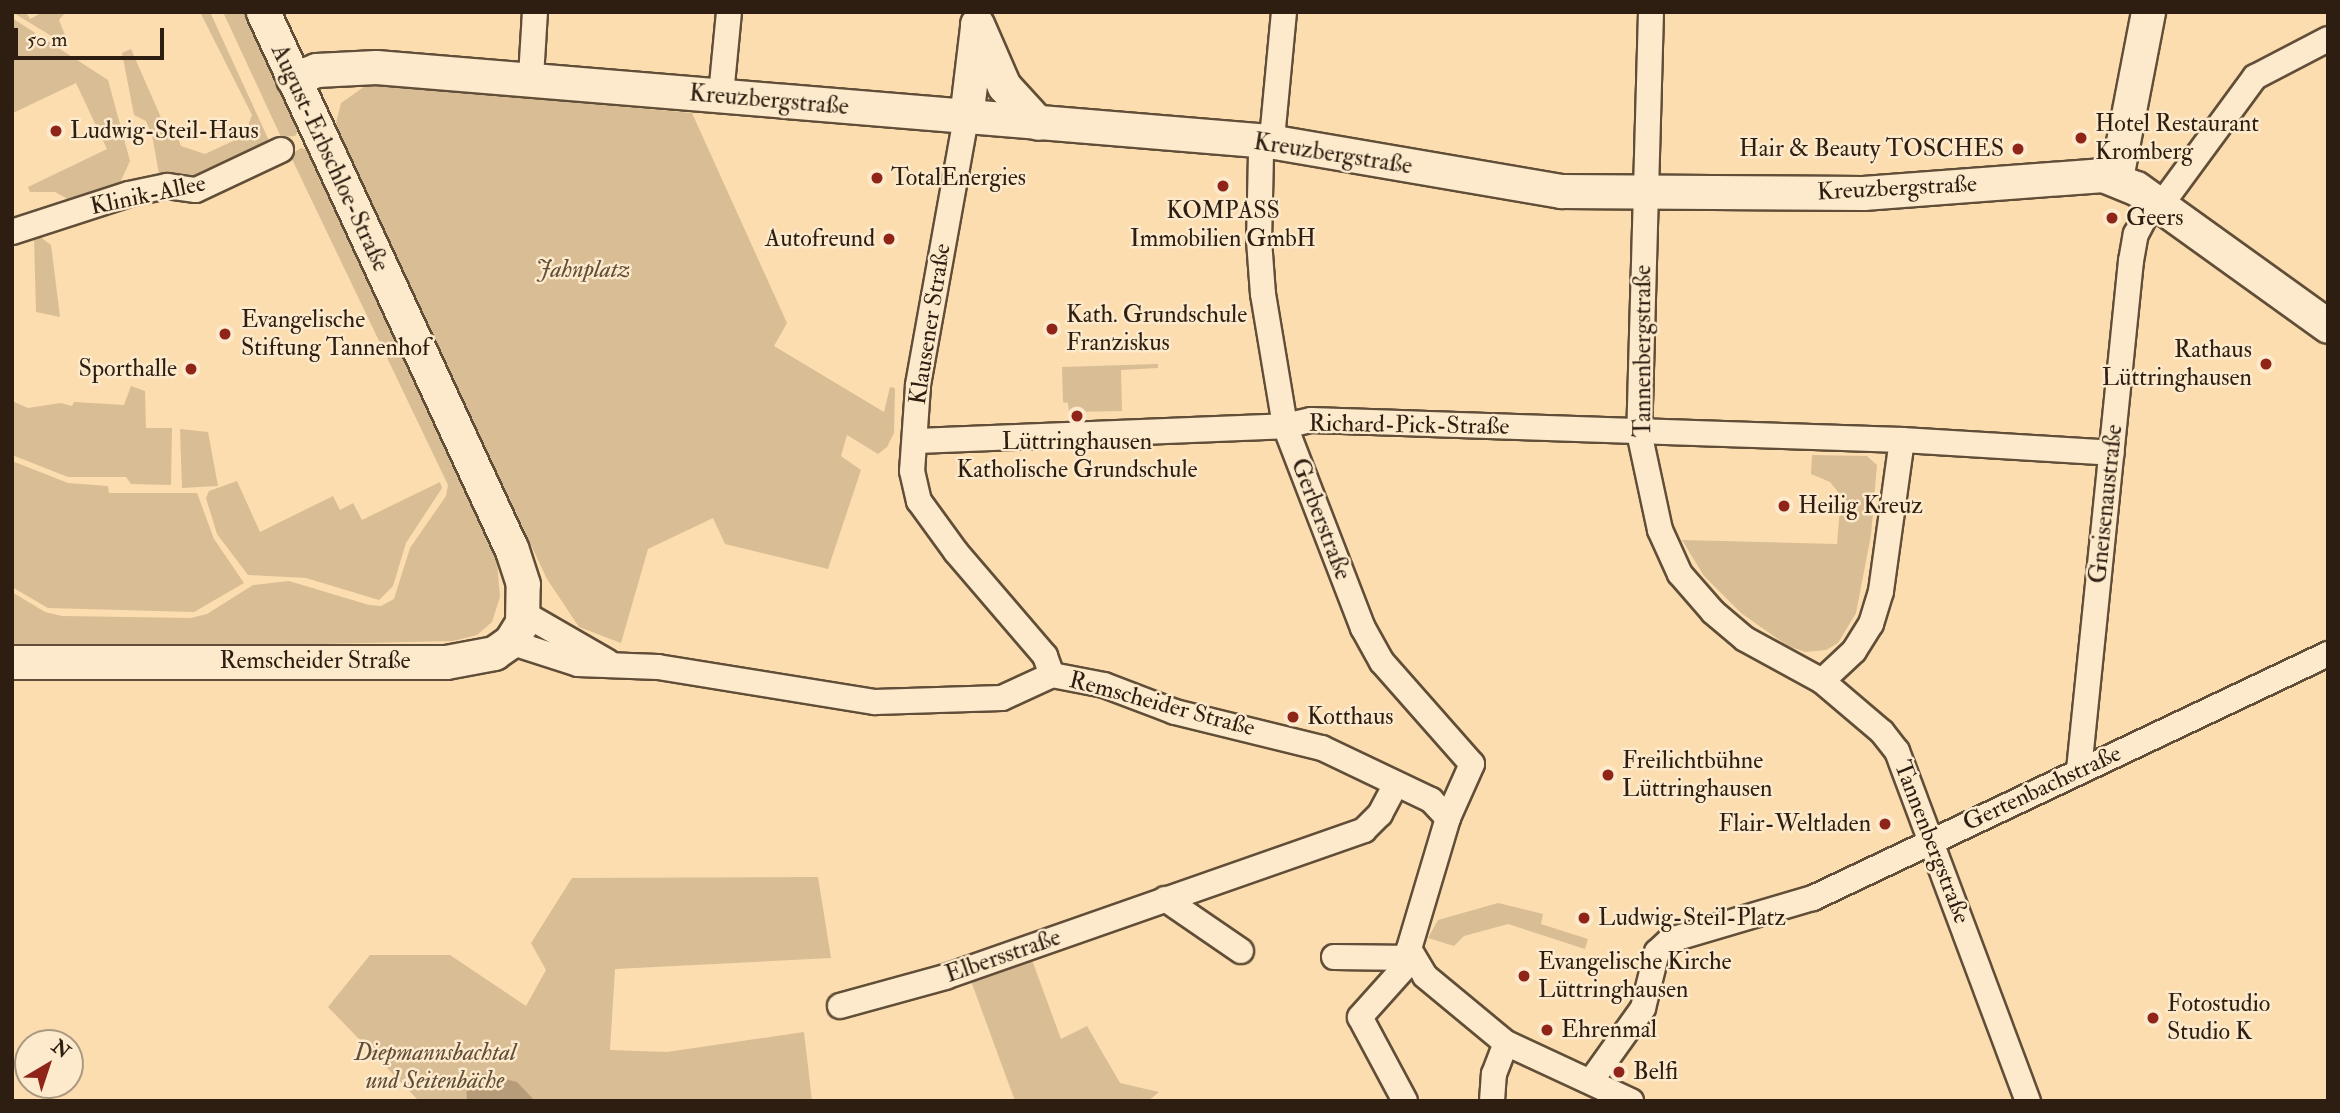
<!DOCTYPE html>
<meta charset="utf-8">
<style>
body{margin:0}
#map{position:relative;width:2340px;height:1113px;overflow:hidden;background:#fcddaf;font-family:"IM FELL Double Pica",serif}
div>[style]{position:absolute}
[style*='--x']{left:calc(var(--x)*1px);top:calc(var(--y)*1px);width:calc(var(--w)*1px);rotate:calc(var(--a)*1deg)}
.green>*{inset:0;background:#d9bd94}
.water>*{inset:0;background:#b69c79}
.roads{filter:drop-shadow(2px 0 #614e38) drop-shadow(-2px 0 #614e38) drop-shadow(0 2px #614e38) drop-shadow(0 -2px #614e38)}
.street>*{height:24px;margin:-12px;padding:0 12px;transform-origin:12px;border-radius:12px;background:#fde9cb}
.secondary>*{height:33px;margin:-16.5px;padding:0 16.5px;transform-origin:16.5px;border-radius:16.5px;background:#fde9cb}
.dots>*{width:19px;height:19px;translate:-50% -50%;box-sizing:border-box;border:4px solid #fde9cb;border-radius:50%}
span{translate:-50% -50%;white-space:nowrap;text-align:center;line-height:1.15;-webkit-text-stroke:5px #fde9cb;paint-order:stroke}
.street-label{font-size:24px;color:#2d1e11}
.poi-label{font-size:24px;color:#2d1e11}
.left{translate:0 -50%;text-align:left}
.right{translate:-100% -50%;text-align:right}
.park-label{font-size:24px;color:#614e38;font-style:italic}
.frame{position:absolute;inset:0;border:14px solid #2d1e11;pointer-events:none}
.north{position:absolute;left:14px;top:1029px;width:70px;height:70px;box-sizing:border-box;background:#fde9cb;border:2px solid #aa9881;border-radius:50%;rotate:39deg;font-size:19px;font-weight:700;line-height:28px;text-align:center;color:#2d1e11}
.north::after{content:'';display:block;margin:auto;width:24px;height:32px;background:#8f2418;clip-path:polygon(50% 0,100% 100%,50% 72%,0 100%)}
.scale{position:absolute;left:14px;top:28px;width:150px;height:32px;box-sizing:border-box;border:4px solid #2d1e11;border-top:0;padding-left:9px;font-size:21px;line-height:24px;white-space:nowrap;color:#2d1e11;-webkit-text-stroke:5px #fde9cb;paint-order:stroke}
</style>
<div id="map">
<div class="green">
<i style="clip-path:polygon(12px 12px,26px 12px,30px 19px,43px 12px,66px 12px,59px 20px,65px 35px,58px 40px)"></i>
<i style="clip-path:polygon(200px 12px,210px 12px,271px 145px,199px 179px,159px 174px,152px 135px,146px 121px,134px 115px,122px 53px,131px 49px,166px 129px,175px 131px,181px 146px,205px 154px,244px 136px,252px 115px)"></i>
<i style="clip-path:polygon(223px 12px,251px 12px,301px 127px,295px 136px,281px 137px)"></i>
<i style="clip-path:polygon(12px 18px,108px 80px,130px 161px,119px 185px,71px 201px,55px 192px,30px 192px,28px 187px,107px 149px,76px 83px,13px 113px)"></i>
<i style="clip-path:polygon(368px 84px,692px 113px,787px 323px,774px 346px,884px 412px,890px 387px,895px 388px,894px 433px,887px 447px,878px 454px,847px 435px,841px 456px,861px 470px,828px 569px,725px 544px,713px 518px,648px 549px,621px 643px,579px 627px,547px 579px,335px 127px,341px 103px)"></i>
<i style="clip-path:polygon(301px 148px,311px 151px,496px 549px,500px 597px,492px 622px,477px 635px,453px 641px,12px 651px,12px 592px,45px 612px,62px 616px,191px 618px,207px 614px,253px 585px,289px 581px,369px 605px,381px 606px,394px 599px,410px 548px,446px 496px,448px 485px,290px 155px)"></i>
<i style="clip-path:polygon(39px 236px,51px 245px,60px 317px,36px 312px,34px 237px)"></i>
<i style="clip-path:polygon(1158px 364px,1158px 368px,1121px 370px,1122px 411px,1069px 412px,1068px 403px,1063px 402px,1062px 367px)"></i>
<i style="clip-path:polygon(131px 386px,145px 391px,146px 428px,172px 428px,171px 485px,131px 484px,126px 477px,68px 477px,12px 455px,12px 401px,28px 408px,61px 403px,72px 406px,74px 402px,124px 405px)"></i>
<i style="clip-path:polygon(180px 429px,208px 432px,218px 486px,182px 488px)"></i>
<i style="clip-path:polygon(1812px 455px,1867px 456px,1877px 465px,1871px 535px,1856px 613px,1838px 643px,1826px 650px,1805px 652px,1788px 646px,1741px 613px,1704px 576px,1682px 540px,1837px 544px,1841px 496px,1830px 482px,1811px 474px)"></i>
<i style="clip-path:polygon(12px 461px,68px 483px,108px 486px,109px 493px,197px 493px,214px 539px,244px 583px,194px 612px,48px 608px,12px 587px)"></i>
<i style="clip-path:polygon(237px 481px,260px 532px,333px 496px,340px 510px,353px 503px,362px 520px,440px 482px,442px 488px,406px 543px,393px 586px,379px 600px,306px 578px,248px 575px,217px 534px,206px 498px,209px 491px)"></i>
<i style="clip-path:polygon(818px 877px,831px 958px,615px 969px,610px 1050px,667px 1052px,804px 1032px,812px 1101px,419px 1101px,328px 1007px,370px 955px,450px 955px,526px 1006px,546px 970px,531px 943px,572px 878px)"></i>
<i style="clip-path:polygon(1498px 903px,1543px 914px,1541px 924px,1588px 939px,1585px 949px,1508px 924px,1464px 936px,1454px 946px,1428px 938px,1438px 920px)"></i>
<i style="clip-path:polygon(1032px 960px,1061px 1039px,1087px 1026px,1120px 1083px,1159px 1092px,1148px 1101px,1015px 1101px,971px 981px)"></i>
</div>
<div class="water">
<i style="clip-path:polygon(475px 1072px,517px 1082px,535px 1101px,467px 1101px,466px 1081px)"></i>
</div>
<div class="roads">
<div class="street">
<i style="--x:1284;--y:12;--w:117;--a:95.4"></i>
<i style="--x:1273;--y:128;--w:29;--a:115"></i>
<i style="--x:1261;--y:154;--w:86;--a:91.3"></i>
<i style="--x:1259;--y:240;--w:54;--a:85.8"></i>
<i style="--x:1263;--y:294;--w:134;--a:80.5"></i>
<i style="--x:1285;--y:426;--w:217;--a:68.9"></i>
<i style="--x:1363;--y:628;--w:39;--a:61"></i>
<i style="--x:1382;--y:662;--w:136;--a:48.6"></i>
<i style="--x:1472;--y:764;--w:59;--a:114"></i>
<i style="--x:1448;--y:818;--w:137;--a:106.6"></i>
<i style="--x:1409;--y:949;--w:31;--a:59"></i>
<i style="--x:1425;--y:976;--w:105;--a:39.6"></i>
<i style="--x:1506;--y:1043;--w:138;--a:24.9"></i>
<i style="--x:1651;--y:12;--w:420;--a:91.6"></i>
<i style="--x:1639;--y:432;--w:100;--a:77.9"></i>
<i style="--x:1660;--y:530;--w:48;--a:65.6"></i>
<i style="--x:1680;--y:574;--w:50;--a:49"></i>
<i style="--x:1713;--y:612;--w:42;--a:40.2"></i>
<i style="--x:1745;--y:639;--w:88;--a:28.6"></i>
<i style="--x:1822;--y:681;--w:79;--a:40.4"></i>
<i style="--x:1882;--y:732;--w:24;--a:52"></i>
<i style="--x:1897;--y:751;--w:374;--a:69.5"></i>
<i style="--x:531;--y:77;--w:65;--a:-86.5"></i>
<i style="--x:721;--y:95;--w:83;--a:-84.5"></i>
<i style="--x:966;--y:118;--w:272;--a:100.2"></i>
<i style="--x:918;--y:386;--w:85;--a:94"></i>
<i style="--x:912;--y:471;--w:31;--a:77"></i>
<i style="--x:919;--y:501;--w:63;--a:54"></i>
<i style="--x:956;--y:552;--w:137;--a:49.4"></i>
<i style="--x:1045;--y:656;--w:20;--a:70"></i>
<i style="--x:2161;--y:205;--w:159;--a:-53.7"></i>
<i style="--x:2255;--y:77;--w:82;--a:-27.5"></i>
<i style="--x:12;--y:232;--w:123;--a:-18"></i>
<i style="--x:129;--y:194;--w:39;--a:-12"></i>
<i style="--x:167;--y:186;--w:29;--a:8"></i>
<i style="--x:196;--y:190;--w:94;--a:-25.2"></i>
<i style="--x:917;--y:441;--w:368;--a:-2.3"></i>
<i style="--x:1285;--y:426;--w:27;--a:-13"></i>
<i style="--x:1311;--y:420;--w:591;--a:1.94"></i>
<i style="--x:1902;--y:440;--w:210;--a:3.5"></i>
<i style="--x:523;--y:613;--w:98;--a:30"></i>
<i style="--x:510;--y:642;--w:71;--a:17.9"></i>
<i style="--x:578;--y:664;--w:80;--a:2.1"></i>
<i style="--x:658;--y:667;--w:220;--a:9.2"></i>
<i style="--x:875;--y:702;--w:127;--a:-1.8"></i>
<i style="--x:1002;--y:698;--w:55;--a:-24.7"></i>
<i style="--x:1052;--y:675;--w:53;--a:10.9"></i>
<i style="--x:1104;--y:685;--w:76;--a:20.8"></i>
<i style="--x:1175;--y:712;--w:151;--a:13.8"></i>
<i style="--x:1322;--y:748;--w:121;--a:25.5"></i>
<i style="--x:1431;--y:800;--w:25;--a:47"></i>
<i style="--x:1822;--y:681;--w:44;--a:-43.2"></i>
<i style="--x:1854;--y:651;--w:32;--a:-58"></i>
<i style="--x:1871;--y:624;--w:34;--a:-73"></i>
<i style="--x:1881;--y:591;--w:152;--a:-82.1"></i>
<i style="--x:2079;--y:770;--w:512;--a:-84.17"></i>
<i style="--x:2131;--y:261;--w:27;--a:-80"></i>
<i style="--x:2136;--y:234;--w:38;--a:-62"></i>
<i style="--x:1165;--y:899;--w:92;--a:34.4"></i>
<i style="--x:1334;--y:957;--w:79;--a:0.7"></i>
<i style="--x:840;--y:1006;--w:109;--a:-15.4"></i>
<i style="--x:945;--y:977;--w:444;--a:-19.3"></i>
<i style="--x:1364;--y:830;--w:23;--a:-45"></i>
<i style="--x:1380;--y:814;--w:32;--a:-62"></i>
<i style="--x:1591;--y:1081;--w:90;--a:-54.5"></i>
<i style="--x:1643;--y:1008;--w:58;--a:-76"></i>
<i style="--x:1657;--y:952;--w:18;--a:-43"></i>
<i style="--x:1670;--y:940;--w:149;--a:-16.4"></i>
<i style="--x:1813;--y:898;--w:570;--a:-25.35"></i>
<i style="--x:1405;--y:1101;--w:95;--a:-118.2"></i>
<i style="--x:1360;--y:1017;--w:79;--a:-48.1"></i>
<i style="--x:1492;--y:1101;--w:27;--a:-86"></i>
<i style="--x:1494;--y:1074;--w:33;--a:-69"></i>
</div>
<div class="secondary">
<i style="--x:977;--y:24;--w:68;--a:66.5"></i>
<i style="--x:1004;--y:86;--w:50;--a:47.4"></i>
<i style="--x:293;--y:79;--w:25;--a:-21"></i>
<i style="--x:316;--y:70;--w:60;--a:-2.9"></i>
<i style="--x:376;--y:67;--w:896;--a:4.74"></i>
<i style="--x:1269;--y:141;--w:296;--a:9.7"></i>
<i style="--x:1561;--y:191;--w:302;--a:0.4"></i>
<i style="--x:1863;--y:193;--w:241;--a:-4.3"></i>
<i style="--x:2103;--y:175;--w:35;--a:22"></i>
<i style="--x:2136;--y:188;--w:236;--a:35.7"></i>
<i style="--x:966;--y:118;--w:92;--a:-83.1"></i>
<i style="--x:2116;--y:178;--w:169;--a:-79.1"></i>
<i style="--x:12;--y:662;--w:434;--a:0"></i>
<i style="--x:446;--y:662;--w:49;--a:-10.6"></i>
<i style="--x:494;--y:653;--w:19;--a:-35"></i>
<i style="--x:510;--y:642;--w:22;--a:-58"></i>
<i style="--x:522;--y:623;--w:39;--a:-89"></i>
<i style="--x:523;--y:584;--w:38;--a:-108"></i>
<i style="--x:511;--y:548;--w:591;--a:-114.83"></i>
</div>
</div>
<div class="dots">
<i style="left:56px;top:131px;background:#8f2418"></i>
<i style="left:2081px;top:138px;background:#8f2418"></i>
<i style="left:2018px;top:149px;background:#8f2418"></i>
<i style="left:877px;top:178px;background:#8f2418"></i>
<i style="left:1223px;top:186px;background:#8f2418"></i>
<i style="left:2112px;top:218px;background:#8f2418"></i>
<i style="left:889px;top:239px;background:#8f2418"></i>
<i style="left:1052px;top:329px;background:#8f2418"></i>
<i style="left:225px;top:334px;background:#8f2418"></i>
<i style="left:2266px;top:364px;background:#8f2418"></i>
<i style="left:191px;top:369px;background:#8f2418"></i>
<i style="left:1077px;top:416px;background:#8f2418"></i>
<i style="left:1784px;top:506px;background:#8f2418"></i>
<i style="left:1293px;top:717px;background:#8f2418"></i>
<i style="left:1608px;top:775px;background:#8f2418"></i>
<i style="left:1885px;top:824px;background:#8f2418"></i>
<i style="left:1584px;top:918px;background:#8f2418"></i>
<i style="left:1524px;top:976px;background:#8f2418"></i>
<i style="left:2153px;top:1018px;background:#8f2418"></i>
<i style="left:1547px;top:1030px;background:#8f2418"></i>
<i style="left:1619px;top:1072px;background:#8f2418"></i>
</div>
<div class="street-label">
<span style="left:769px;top:100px;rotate:5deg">Kreuzbergstraße</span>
<span style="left:1333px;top:154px;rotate:9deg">Kreuzbergstraße</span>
<span style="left:330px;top:158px;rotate:65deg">August-Erbschloe-Straße</span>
<span style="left:1897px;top:188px;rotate:-3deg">Kreuzbergstraße</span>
<span style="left:148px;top:195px;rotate:-12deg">Klinik-Allee</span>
<span style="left:930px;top:324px;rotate:-81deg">Klausener Straße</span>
<span style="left:1643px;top:351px;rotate:-90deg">Tannenbergstraße</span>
<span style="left:1409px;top:425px;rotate:1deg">Richard-Pick-Straße</span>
<span style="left:2106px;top:504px;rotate:-84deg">Gneisenaustraße</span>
<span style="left:1321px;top:519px;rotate:69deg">Gerberstraße</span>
<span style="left:315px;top:661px">Remscheider Straße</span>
<span style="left:1162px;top:704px;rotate:15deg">Remscheider Straße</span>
<span style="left:2042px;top:788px;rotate:-25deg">Gertenbachstraße</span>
<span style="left:1932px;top:842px;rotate:69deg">Tannenbergstraße</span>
<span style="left:1003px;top:956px;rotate:-19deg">Elbersstraße</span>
</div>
<div class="poi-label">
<span class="left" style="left:2095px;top:138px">Hotel Restaurant<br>Kromberg</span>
<span class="left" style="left:70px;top:131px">Ludwig-Steil-Haus</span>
<span class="right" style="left:2004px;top:149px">Hair &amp; Beauty TOSCHES</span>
<span class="left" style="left:891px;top:178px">TotalEnergies</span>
<span style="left:1223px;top:225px">KOMPASS<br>Immobilien GmbH</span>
<span class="left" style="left:2126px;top:218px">Geers</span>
<span class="right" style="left:875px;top:239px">Autofreund</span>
<span class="left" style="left:1066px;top:329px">Kath. Grundschule<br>Franziskus</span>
<span class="left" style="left:241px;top:334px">Evangelische<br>Stiftung Tannenhof</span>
<span class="right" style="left:2252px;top:364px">Rathaus<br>Lüttringhausen</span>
<span class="right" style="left:177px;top:369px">Sporthalle</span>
<span style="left:1077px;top:456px">Lüttringhausen<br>Katholische Grundschule</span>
<span class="left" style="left:1798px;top:506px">Heilig Kreuz</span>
<span class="left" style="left:1307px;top:717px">Kotthaus</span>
<span class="left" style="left:1622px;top:775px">Freilichtbühne<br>Lüttringhausen</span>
<span class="right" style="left:1871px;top:824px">Flair-Weltladen</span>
<span class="left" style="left:1598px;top:918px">Ludwig-Steil-Platz</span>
<span class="left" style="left:1538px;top:976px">Evangelische Kirche<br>Lüttringhausen</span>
<span class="left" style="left:2167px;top:1018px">Fotostudio<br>Studio K</span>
<span class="left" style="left:1561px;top:1030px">Ehrenmal</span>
<span class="left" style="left:1633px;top:1072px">Belfi</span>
</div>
<div class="park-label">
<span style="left:583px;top:270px">Jahnplatz</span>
<span style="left:435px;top:1067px">Diepmannsbachtal<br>und Seitenbäche</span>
</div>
<div class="frame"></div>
<div class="north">N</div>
<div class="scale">50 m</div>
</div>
